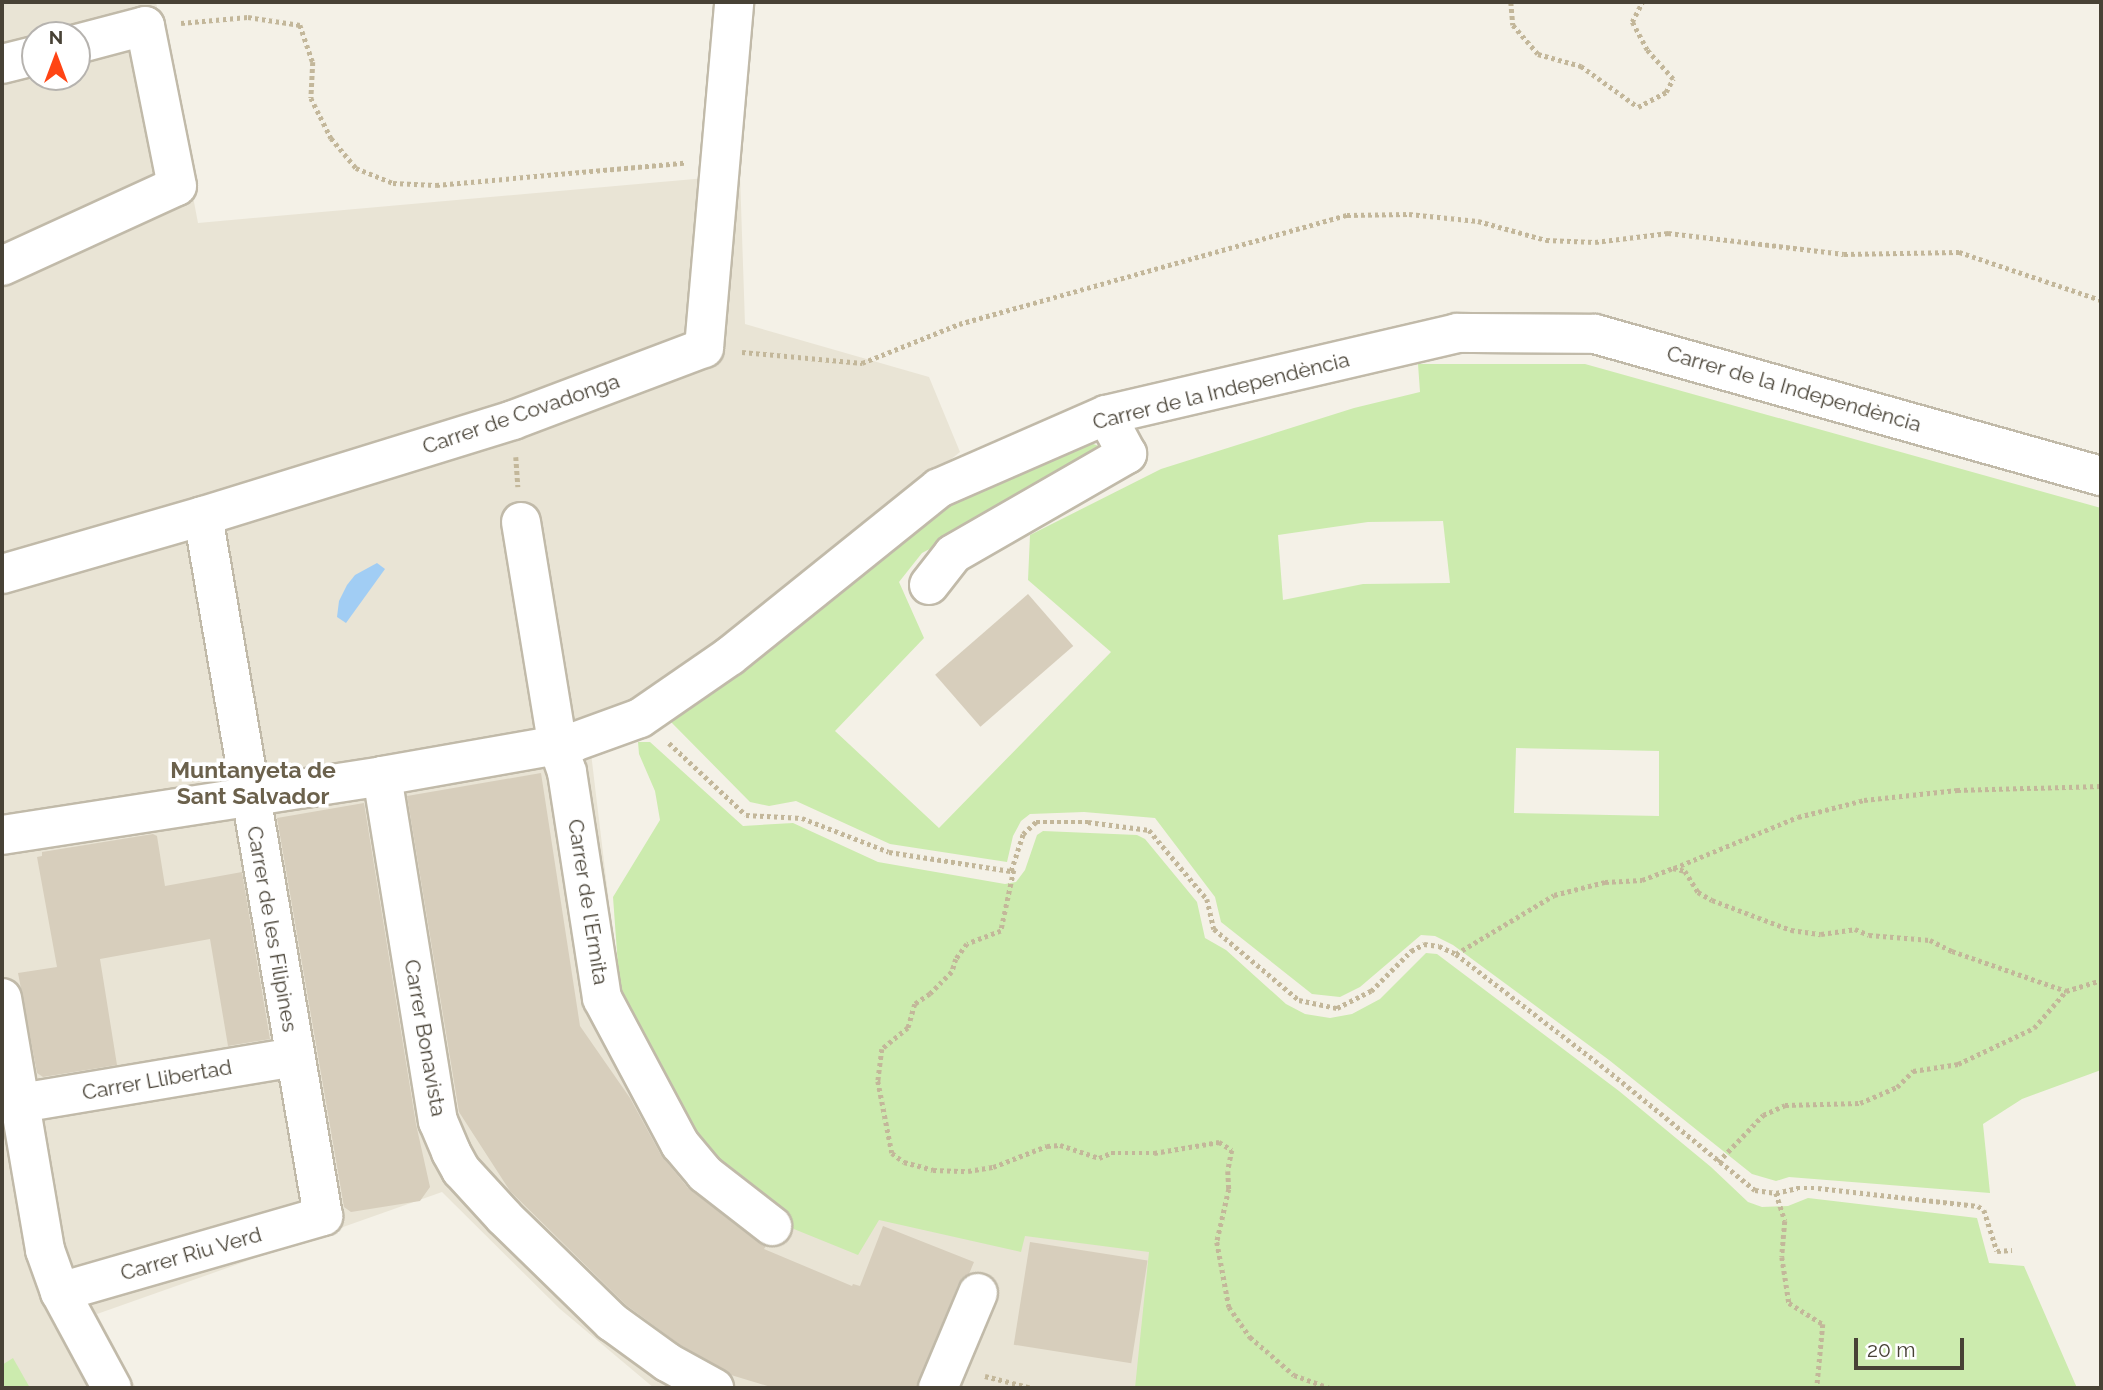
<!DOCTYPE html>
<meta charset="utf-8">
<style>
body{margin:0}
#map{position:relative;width:2103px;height:1390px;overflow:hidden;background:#f4f1e7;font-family:Raleway,sans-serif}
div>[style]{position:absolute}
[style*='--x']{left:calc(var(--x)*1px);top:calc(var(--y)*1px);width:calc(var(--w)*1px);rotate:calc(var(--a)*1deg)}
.residential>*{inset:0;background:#e9e4d5}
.green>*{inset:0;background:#ccebae}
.water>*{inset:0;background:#a1cdf4}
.building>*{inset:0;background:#d7cebc;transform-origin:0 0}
.path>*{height:4.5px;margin-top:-2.25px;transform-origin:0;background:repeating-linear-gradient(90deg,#c3b79a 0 3.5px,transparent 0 7px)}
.roads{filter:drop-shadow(2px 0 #c1baa9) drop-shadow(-2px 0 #c1baa9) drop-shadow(0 2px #c1baa9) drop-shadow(0 -2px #c1baa9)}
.minor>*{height:38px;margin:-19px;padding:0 19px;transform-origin:19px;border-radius:19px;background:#fff}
span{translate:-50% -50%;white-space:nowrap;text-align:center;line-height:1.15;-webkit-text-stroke:7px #fff;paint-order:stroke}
.street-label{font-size:21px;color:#484236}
.neighbourhood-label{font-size:23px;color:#6b614c;font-weight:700}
.frame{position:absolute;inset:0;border:4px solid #484236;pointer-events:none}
.north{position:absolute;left:21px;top:21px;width:70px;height:70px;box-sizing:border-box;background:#fff;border:2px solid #b6b3af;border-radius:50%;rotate:0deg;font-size:19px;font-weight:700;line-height:28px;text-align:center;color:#484236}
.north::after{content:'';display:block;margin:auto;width:24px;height:32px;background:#ff4414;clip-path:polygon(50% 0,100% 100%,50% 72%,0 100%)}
.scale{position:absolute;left:1854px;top:1338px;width:110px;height:32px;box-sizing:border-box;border:4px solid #484236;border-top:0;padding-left:9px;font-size:21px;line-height:24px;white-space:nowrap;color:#484236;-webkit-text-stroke:5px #fff;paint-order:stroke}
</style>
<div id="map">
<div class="residential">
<i style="clip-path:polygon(evenodd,2px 2px,156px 2px,198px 223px,740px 175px,745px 324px,929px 377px,960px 452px,591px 753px,614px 945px,619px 963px,993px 1217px,1154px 1244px,1138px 1388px,654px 1388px,560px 1309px,442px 1192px,97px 1314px,136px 1388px,2px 1388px,2px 2px,35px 35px,77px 35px,77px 77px,35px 77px,35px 35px)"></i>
</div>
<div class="green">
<i style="clip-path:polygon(evenodd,1418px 364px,1585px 364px,2101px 508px,2101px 1070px,2022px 1099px,1983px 1124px,1990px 1193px,1789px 1177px,1776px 1181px,1752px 1174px,1609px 1060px,1453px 945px,1435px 936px,1421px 935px,1360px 987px,1340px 997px,1312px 994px,1221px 922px,1215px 897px,1155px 818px,1084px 812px,1030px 814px,1021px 821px,1013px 836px,1007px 862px,890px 844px,796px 801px,769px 806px,750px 802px,671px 722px,956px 498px,1085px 441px,1099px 446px,1100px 460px,922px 553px,899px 582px,924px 638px,835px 731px,939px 828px,1111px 652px,1028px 580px,1030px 535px,1161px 469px,1354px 408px,1420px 392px,1418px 364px,1443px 521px,1450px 583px,1363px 584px,1283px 600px,1278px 535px,1368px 522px,1443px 521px,1418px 364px,1516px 748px,1659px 751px,1659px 816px,1514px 813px,1516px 748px)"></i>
<i style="clip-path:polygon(638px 742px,650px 742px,743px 826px,793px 823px,878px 862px,1005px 884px,1016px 882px,1025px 870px,1037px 835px,1043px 831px,1137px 835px,1145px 839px,1197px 902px,1205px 938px,1226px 950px,1286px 1004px,1305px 1014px,1330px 1018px,1352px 1014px,1380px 999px,1426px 953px,1437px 954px,1619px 1091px,1711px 1167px,1748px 1202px,1762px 1207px,1788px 1206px,1808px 1198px,1977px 1218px,1989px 1263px,2024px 1266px,2077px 1388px,1135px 1388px,1149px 1252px,1025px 1236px,1021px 1252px,879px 1220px,858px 1255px,784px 1225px,709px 1169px,642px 1059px,619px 980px,613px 897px,660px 820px,655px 791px,639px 754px)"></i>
<i style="clip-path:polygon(13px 1358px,30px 1388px,2px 1388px,2px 1365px)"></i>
</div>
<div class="water">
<i style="clip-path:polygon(377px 563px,385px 569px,346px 623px,337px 617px,339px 601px,347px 585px,355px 575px)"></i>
</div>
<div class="building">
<i style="left:1028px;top:594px;width:69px;height:123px;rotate:49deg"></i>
<i style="clip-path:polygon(541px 773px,580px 1026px,630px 1098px,661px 1155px,688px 1188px,766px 1246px,764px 1249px,852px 1286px,853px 1284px,860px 1286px,883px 1226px,974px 1262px,969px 1274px,958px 1285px,917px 1388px,774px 1388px,731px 1375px,679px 1344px,626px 1305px,510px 1191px,459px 1112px,407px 796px)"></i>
<i style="clip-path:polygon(364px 803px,416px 1124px,430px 1187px,420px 1201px,351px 1212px,344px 1207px,277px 818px)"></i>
<i style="clip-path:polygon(153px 834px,157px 836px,165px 886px,242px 872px,270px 1039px,228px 1046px,210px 939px,100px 959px,117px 1065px,43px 1077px,37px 1073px,18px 973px,57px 967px,37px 857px,42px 856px,42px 852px)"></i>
<i style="left:1030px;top:1242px;width:119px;height:104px;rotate:9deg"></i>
</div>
<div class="path">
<i style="--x:1511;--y:2;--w:23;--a:85"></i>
<i style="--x:1513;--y:25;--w:38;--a:49"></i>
<i style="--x:1538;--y:54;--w:45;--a:15.6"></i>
<i style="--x:1581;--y:66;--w:70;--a:35.7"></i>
<i style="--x:1638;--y:107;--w:32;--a:-28"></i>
<i style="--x:1666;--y:92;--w:15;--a:-62"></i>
<i style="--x:1673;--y:79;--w:39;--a:-132"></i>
<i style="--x:1647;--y:50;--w:32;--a:-118"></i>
<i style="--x:1632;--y:22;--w:22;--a:-63"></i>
<i style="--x:181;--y:23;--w:67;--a:-5.1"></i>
<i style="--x:248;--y:17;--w:53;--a:8.7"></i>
<i style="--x:300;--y:25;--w:39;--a:71"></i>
<i style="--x:313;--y:62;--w:36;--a:93"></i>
<i style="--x:311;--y:98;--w:45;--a:63.4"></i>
<i style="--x:331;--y:138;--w:39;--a:50"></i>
<i style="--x:356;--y:168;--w:40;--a:22"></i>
<i style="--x:393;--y:183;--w:43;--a:2.7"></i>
<i style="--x:436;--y:185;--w:249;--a:-5.1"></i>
<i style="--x:742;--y:352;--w:121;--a:5.2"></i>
<i style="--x:862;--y:363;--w:105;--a:-21.9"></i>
<i style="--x:959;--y:324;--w:403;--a:-15.7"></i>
<i style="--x:1347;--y:215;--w:62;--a:-0.9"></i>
<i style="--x:1409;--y:214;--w:69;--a:5.8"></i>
<i style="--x:1478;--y:221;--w:71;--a:15.6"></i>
<i style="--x:1546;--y:240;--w:49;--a:2.3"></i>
<i style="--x:1595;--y:242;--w:74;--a:-7"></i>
<i style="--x:1668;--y:233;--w:177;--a:6.8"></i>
<i style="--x:1844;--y:254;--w:115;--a:-1"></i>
<i style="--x:1959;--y:252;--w:150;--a:18.7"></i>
<i style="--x:516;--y:457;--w:30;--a:86"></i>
<i style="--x:669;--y:743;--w:105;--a:43.1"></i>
<i style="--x:746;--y:815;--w:56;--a:3.1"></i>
<i style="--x:802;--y:818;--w:93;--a:21.3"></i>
<i style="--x:889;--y:852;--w:123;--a:8.9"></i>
<i style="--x:1011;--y:871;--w:39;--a:-72"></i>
<i style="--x:1023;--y:834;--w:18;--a:-43"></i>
<i style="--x:1036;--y:822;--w:52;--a:0"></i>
<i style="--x:1088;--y:822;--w:62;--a:7.5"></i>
<i style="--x:1149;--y:830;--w:90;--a:50"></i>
<i style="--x:1207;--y:899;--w:31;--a:77"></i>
<i style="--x:1214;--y:929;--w:111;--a:39.9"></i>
<i style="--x:1299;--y:1000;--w:39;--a:12"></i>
<i style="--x:1337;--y:1008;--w:38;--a:-27"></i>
<i style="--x:1371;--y:991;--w:57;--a:-45"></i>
<i style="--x:1411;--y:951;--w:15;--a:-28"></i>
<i style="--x:1424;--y:944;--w:15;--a:8"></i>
<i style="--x:1439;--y:946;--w:19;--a:25"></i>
<i style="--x:1456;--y:954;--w:189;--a:37.5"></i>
<i style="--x:1606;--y:1069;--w:192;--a:39.1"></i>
<i style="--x:1755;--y:1190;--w:21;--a:8"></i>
<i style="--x:1776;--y:1193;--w:22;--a:-13"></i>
<i style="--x:1797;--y:1188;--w:21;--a:0"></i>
<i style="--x:1818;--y:1188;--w:161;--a:6.4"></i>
<i style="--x:1978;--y:1206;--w:7;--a:34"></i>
<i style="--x:1984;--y:1210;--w:43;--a:72.4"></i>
<i style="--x:1997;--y:1251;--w:15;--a:-4"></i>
<i style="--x:1674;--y:868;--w:134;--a:-22.4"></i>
<i style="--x:1798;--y:817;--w:68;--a:-14.4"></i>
<i style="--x:1864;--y:800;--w:94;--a:-6.1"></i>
<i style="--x:1957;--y:790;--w:144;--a:-1.6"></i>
<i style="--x:1011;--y:871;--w:3;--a:-18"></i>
<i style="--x:1014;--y:870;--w:62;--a:102"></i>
<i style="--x:1001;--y:931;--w:36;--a:159"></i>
<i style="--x:967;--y:944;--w:19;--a:126"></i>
<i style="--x:956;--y:959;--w:14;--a:107"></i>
<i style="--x:952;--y:972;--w:31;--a:135"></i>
<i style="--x:930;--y:994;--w:18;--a:146"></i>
<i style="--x:915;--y:1004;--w:25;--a:106"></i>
<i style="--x:908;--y:1028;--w:33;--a:141"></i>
<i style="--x:882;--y:1049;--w:32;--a:97"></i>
<i style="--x:878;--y:1081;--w:73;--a:79"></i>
<i style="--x:892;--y:1153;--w:15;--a:37"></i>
<i style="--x:904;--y:1162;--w:30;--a:15"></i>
<i style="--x:933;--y:1170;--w:35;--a:2"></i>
<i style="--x:968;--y:1171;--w:25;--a:-9"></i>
<i style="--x:993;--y:1167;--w:58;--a:-21.3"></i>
<i style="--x:1047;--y:1146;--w:13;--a:-4"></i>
<i style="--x:1060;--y:1145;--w:41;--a:18.4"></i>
<i style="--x:1099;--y:1158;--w:13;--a:-23"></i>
<i style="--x:1111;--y:1153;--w:43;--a:0"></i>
<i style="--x:1154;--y:1153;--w:66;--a:-9.6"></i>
<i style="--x:1219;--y:1142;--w:15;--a:32"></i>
<i style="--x:1232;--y:1150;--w:21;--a:101"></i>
<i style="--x:1228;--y:1171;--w:18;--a:87"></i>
<i style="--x:1229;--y:1189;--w:54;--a:102.8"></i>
<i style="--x:1217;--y:1242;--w:66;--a:79.5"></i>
<i style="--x:1229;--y:1307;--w:37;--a:55"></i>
<i style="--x:1250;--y:1337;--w:58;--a:40.8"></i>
<i style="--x:1294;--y:1375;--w:37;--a:20"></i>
<i style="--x:1456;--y:954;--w:114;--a:-31"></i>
<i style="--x:1554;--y:895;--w:53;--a:-14.3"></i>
<i style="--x:1605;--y:882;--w:37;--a:-3"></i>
<i style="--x:1642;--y:880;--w:33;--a:-21"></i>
<i style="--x:1673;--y:868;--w:12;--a:14"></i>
<i style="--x:1685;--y:871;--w:25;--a:58"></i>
<i style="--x:1698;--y:892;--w:16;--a:30"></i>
<i style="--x:1712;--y:900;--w:85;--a:20.8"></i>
<i style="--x:1791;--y:930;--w:30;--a:8"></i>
<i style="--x:1821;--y:934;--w:34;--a:-8"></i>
<i style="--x:1855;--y:929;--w:15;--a:23"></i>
<i style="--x:1869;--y:935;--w:61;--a:4.7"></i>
<i style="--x:1930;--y:940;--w:25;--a:27"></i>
<i style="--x:1952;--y:951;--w:121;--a:19.3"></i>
<i style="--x:2066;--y:991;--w:37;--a:-17"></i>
<i style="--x:1718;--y:1162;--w:65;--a:-46.2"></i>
<i style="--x:1763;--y:1115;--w:24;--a:-24"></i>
<i style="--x:1785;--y:1105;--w:75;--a:-1.5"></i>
<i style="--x:1860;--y:1103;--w:40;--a:-23.4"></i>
<i style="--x:1897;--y:1087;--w:23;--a:-45"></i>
<i style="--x:1913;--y:1071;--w:46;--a:-8.8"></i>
<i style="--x:1958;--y:1064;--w:84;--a:-25.3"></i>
<i style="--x:2034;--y:1028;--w:49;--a:-49.1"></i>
<i style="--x:1776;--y:1193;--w:29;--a:72"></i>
<i style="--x:1785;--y:1221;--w:36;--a:95"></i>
<i style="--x:1782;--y:1257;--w:47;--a:81.3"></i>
<i style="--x:1789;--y:1303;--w:40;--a:32"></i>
<i style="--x:1823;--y:1324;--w:64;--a:95.4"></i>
<i style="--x:985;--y:1376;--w:49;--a:14.3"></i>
</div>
<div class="roads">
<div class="minor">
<i style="--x:2;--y:64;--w:34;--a:-14"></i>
<i style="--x:2;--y:266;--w:192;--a:-24.6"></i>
<i style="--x:177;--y:186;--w:163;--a:-101.3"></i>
<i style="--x:145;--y:26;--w:70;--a:165.2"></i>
<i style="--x:521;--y:522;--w:224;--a:80.7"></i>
<i style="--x:557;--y:743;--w:31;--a:71"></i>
<i style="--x:567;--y:772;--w:229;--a:81.2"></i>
<i style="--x:602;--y:998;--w:166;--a:61.9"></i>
<i style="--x:680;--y:1144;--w:39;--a:50"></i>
<i style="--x:705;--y:1174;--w:85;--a:37.8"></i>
<i style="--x:2;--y:574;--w:209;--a:-16.1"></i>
<i style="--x:203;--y:516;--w:325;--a:-17.2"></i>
<i style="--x:513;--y:420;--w:204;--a:-20.7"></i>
<i style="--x:704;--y:348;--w:347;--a:-85"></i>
<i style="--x:929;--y:585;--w:39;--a:-52"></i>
<i style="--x:953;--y:554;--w:201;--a:-29.9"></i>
<i style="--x:1127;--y:454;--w:44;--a:-118.3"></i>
<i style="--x:382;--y:776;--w:350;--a:80.8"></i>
<i style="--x:438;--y:1121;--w:34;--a:67"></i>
<i style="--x:451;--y:1152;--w:21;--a:61"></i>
<i style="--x:461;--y:1170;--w:64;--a:47.5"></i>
<i style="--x:504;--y:1217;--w:151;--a:44.2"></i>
<i style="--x:612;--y:1322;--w:68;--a:36"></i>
<i style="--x:667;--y:1362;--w:54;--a:29"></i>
<i style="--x:2;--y:835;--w:385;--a:-8.8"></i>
<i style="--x:382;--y:776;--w:195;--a:-10"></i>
<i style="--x:574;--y:742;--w:70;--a:-20"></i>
<i style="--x:640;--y:718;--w:109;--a:-34.6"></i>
<i style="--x:730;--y:656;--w:268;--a:-38.8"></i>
<i style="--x:939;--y:488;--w:182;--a:-23.6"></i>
<i style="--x:1106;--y:415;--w:360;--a:-13.1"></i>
<i style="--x:1457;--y:333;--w:138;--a:0.4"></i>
<i style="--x:1595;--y:334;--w:526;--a:15.68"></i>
<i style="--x:2;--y:998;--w:256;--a:80.3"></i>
<i style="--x:45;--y:1250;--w:45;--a:70.3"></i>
<i style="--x:60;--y:1292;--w:109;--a:61.6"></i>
<i style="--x:20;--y:1103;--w:278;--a:-9.5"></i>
<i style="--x:60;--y:1292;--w:274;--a:-16.1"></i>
<i style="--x:323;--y:1216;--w:710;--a:-99.73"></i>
<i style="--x:938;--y:1388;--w:103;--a:-67.2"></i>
</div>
</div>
<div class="street-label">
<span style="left:1794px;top:389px;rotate:16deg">Carrer de la Independència</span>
<span style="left:1221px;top:391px;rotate:-14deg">Carrer de la Independència</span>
<span style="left:521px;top:414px;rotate:-19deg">Carrer de Covadonga</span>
<span style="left:588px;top:902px;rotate:81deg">Carrer de l'Ermita</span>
<span style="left:272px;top:929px;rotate:80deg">Carrer de les Filipines</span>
<span style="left:425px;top:1038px;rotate:80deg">Carrer Bonavista</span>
<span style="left:157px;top:1080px;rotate:-10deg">Carrer Llibertad</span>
<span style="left:191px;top:1254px;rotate:-16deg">Carrer Riu Verd</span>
</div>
<div class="neighbourhood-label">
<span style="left:253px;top:783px">Muntanyeta de<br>Sant Salvador</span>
</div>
<div class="frame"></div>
<div class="north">N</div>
<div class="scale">20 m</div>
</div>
